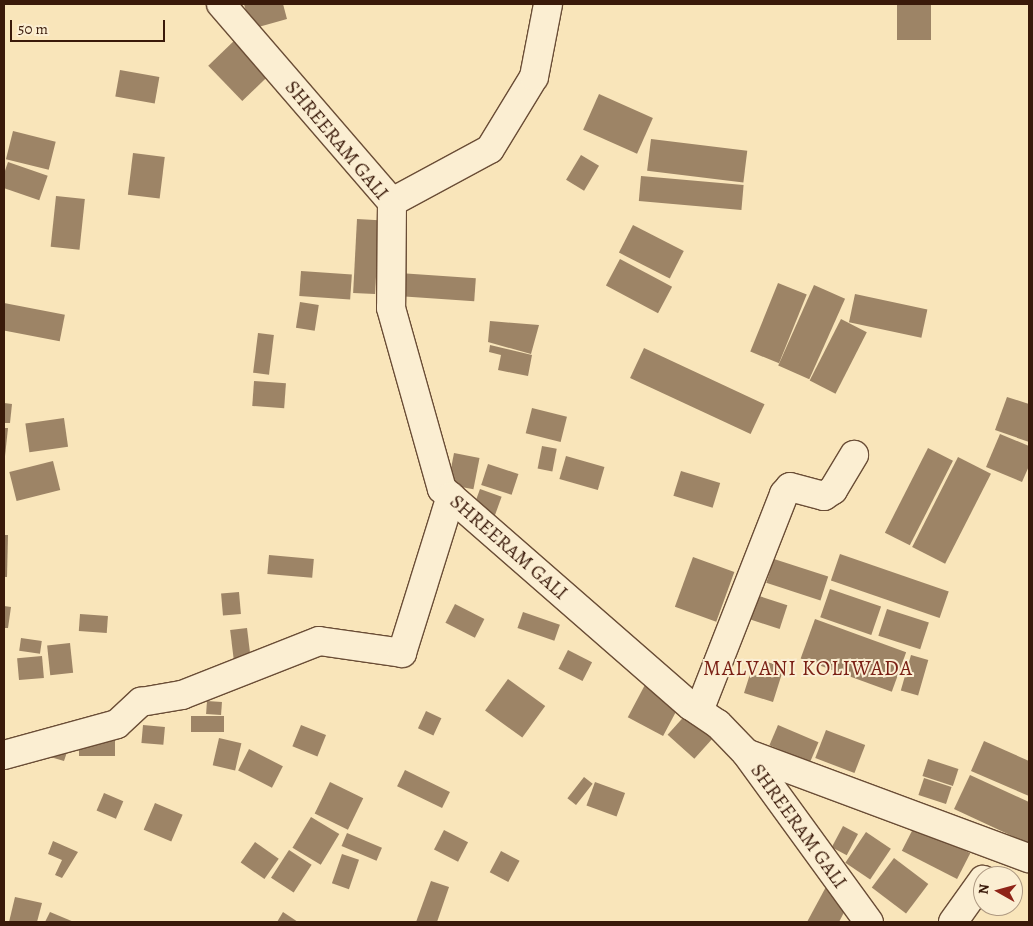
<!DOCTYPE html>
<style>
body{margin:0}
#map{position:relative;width:1033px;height:926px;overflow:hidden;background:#f9e5ba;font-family:Alegreya,serif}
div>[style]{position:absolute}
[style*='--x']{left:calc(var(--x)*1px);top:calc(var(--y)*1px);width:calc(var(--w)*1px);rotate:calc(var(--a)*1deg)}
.building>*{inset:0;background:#9d8466;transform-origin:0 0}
.roads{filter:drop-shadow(1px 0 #6a4d36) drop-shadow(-1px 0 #6a4d36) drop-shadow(0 1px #6a4d36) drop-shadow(0 -1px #6a4d36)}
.minor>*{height:28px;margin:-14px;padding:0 14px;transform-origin:14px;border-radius:14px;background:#fbeed2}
span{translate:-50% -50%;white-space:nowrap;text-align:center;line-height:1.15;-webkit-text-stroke:4px #fbeed2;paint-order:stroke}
.street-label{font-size:20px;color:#3a1a0a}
.neighbourhood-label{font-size:21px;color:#7a1f14;letter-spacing:1px}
.frame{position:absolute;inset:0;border:5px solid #3a1a0a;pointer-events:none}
.north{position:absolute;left:973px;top:866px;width:50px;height:50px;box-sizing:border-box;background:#fbeed2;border:1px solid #ae9982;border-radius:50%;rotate:277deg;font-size:14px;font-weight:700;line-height:20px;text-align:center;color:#3a1a0a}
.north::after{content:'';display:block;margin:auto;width:18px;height:22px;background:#8f2418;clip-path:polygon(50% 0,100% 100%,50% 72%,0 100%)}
.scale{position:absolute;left:10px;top:20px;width:155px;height:22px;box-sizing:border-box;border:2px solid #3a1a0a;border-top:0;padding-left:6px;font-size:15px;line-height:18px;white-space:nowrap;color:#3a1a0a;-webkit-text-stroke:4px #fbeed2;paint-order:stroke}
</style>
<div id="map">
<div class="building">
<i style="clip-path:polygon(244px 4px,283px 4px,287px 19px,251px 29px)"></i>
<i style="left:897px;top:4px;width:34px;height:36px"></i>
<i style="left:237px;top:38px;width:49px;height:40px;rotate:46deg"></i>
<i style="left:120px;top:70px;width:40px;height:27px;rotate:10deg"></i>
<i style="left:599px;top:94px;width:59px;height:39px;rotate:24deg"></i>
<i style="left:13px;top:131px;width:44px;height:29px;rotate:14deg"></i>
<i style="left:651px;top:139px;width:97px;height:32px;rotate:7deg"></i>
<i style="left:133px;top:153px;width:32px;height:42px;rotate:7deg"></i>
<i style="left:581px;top:155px;width:21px;height:29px;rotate:31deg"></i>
<i style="left:8px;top:162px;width:42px;height:26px;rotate:19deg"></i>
<i style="left:641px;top:176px;width:103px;height:25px;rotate:5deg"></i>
<i style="left:56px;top:196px;width:29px;height:51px;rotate:6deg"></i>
<i style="left:357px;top:219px;width:22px;height:74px;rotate:3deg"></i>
<i style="left:633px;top:225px;width:57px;height:31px;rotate:27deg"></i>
<i style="left:620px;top:259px;width:59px;height:30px;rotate:28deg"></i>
<i style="left:301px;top:271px;width:51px;height:25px;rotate:4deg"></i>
<i style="left:399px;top:273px;width:77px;height:23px;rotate:4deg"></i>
<i style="left:778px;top:283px;width:31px;height:74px;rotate:22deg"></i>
<i style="left:814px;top:285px;width:34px;height:88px;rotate:24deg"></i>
<i style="left:855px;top:294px;width:74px;height:29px;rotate:12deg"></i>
<i style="left:300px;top:302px;width:19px;height:26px;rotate:9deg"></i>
<i style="left:4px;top:303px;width:62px;height:27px;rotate:11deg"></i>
<i style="left:841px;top:319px;width:29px;height:69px;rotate:27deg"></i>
<i style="clip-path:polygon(490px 321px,539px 325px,531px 354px,488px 342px)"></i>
<i style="left:258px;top:333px;width:16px;height:40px;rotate:7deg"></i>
<i style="clip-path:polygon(490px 345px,532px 355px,528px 376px,498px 370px,501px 355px,489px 352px)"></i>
<i style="left:644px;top:348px;width:133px;height:33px;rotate:25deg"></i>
<i style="left:254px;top:381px;width:32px;height:25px;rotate:4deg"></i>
<i style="clip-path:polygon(1007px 397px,1029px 404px,1029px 442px,995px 430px)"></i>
<i style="clip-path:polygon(4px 403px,12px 404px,10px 423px,4px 423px)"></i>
<i style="left:532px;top:408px;width:36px;height:26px;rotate:14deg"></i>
<i style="left:64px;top:418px;width:29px;height:39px;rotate:82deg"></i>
<i style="clip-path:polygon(4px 428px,8px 428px,5px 456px,4px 456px)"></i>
<i style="clip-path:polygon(1000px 434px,1029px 446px,1029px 466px,1022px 482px,986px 467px)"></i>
<i style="left:542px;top:446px;width:15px;height:23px;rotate:11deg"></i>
<i style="left:928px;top:448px;width:28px;height:95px;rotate:27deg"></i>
<i style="left:454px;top:453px;width:26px;height:32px;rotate:11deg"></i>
<i style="left:566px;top:456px;width:40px;height:24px;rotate:16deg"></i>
<i style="left:958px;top:457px;width:37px;height:101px;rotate:27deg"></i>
<i style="left:53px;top:461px;width:30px;height:45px;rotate:76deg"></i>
<i style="left:488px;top:464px;width:32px;height:22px;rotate:18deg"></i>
<i style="left:681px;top:471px;width:41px;height:26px;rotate:17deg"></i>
<i style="left:480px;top:489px;width:23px;height:22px;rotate:20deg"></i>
<i style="clip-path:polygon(4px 535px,8px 535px,7px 577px,4px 577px)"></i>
<i style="left:840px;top:554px;width:115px;height:28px;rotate:19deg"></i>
<i style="left:269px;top:555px;width:45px;height:19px;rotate:5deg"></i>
<i style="left:693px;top:557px;width:44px;height:53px;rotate:20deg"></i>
<i style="left:774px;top:559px;width:57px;height:25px;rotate:18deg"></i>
<i style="left:830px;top:589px;width:54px;height:30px;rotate:19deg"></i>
<i style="left:239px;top:592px;width:22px;height:18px;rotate:85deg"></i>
<i style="left:756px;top:595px;width:33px;height:25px;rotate:18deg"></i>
<i style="left:455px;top:604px;width:33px;height:21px;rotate:27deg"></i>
<i style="clip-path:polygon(4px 606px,11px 607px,8px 628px,4px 628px)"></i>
<i style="left:887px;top:609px;width:44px;height:28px;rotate:18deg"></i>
<i style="left:523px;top:612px;width:39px;height:17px;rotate:19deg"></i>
<i style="left:80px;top:614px;width:28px;height:17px;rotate:4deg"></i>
<i style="left:815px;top:619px;width:97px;height:42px;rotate:20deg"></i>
<i style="left:247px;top:628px;width:31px;height:17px;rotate:83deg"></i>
<i style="left:21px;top:638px;width:21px;height:13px;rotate:8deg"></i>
<i style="left:70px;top:643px;width:30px;height:23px;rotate:84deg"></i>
<i style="left:568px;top:650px;width:27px;height:21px;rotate:27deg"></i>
<i style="left:911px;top:655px;width:18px;height:37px;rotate:16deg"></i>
<i style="left:42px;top:656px;width:22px;height:25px;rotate:85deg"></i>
<i style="clip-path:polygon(767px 662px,784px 667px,773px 702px,744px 693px,750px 674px,762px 677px)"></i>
<i style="left:508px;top:679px;width:46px;height:39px;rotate:36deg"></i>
<i style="left:647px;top:681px;width:40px;height:41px;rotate:28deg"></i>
<i style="left:207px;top:701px;width:15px;height:13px;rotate:4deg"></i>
<i style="left:426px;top:711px;width:17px;height:19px;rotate:25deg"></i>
<i style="left:689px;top:711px;width:36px;height:32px;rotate:42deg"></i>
<i style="left:191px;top:716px;width:33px;height:16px"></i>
<i style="left:143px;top:725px;width:22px;height:18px;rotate:5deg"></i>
<i style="left:301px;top:725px;width:27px;height:23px;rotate:22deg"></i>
<i style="left:778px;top:725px;width:44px;height:22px;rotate:23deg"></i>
<i style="left:826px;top:730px;width:42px;height:30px;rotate:21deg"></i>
<i style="left:115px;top:735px;width:21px;height:36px;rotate:90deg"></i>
<i style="left:219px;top:738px;width:23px;height:28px;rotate:13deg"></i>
<i style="clip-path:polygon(984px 741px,1029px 761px,1029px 796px,971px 771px)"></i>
<i style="clip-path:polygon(69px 746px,64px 761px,47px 756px)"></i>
<i style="left:249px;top:749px;width:38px;height:24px;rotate:27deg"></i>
<i style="left:928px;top:759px;width:32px;height:18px;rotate:18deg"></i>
<i style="left:405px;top:770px;width:50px;height:18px;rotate:26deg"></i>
<i style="clip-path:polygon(970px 775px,1029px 802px,1029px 844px,954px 809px)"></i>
<i style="left:584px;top:777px;width:11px;height:27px;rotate:38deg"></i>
<i style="left:924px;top:778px;width:29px;height:18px;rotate:18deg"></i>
<i style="left:330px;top:782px;width:37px;height:35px;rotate:26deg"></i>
<i style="left:595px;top:782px;width:32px;height:25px;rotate:20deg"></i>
<i style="left:104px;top:793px;width:21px;height:19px;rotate:23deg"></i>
<i style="left:155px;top:803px;width:30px;height:29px;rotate:23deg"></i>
<i style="left:311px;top:817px;width:33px;height:36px;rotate:31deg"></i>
<i style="left:915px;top:825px;width:62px;height:29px;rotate:27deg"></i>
<i style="left:843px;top:826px;width:17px;height:24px;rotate:28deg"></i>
<i style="left:444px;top:830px;width:27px;height:22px;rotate:27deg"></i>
<i style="left:866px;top:832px;width:30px;height:37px;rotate:34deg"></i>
<i style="left:347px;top:833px;width:38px;height:14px;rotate:23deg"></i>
<i style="clip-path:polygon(53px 841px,78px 852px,62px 878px,55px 875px,62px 860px,48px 854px)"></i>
<i style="left:255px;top:842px;width:29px;height:25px;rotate:35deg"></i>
<i style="left:289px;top:850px;width:27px;height:33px;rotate:33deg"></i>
<i style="left:501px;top:851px;width:21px;height:24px;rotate:28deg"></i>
<i style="left:342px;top:854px;width:18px;height:31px;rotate:19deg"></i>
<i style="left:894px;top:858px;width:43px;height:37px;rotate:37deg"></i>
<i style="clip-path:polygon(431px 881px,449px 887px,437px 922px,416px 922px)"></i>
<i style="clip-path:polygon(827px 885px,851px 899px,839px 922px,807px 922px)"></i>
<i style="clip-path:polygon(15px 897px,42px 903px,37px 922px,9px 922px)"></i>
<i style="clip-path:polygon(50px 912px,74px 922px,45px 922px)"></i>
<i style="clip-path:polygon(283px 912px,298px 922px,277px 922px)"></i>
</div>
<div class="roads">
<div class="minor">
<i style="--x:221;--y:4;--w:262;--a:49.2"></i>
<i style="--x:392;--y:202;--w:106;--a:90.5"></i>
<i style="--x:391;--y:308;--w:188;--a:74.3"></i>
<i style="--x:442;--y:489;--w:330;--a:41.1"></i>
<i style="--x:691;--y:706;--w:32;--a:34"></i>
<i style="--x:718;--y:724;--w:40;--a:46"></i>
<i style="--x:746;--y:753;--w:209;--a:54"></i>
<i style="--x:392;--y:202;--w:111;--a:-28.4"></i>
<i style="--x:490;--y:149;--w:84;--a:-58.6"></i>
<i style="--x:534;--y:77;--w:74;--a:-79.1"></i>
<i style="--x:699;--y:711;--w:233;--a:-68.6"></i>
<i style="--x:784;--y:494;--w:9;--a:-49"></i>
<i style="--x:790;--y:487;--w:35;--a:15"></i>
<i style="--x:824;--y:496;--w:11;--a:-34"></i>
<i style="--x:833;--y:490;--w:41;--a:-59"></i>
<i style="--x:746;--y:753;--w:302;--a:20.4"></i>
<i style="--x:4;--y:755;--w:117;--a:-15.3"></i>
<i style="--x:117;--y:724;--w:33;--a:-43"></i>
<i style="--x:141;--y:702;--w:42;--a:-9.7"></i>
<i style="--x:182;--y:695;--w:147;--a:-21.5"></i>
<i style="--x:319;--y:641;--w:84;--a:8.2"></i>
<i style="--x:402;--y:653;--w:164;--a:-72.7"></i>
<i style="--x:953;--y:922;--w:52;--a:-54.5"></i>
</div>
</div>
<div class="street-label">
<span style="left:337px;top:140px;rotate:50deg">SHREERAM GALI</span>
<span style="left:509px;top:547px;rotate:41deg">SHREERAM GALI</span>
<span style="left:799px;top:826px;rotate:54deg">SHREERAM GALI</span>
</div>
<div class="neighbourhood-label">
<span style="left:808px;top:668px">MALVANI KOLIWADA</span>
</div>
<div class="frame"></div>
<div class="north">N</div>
<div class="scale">50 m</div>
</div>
